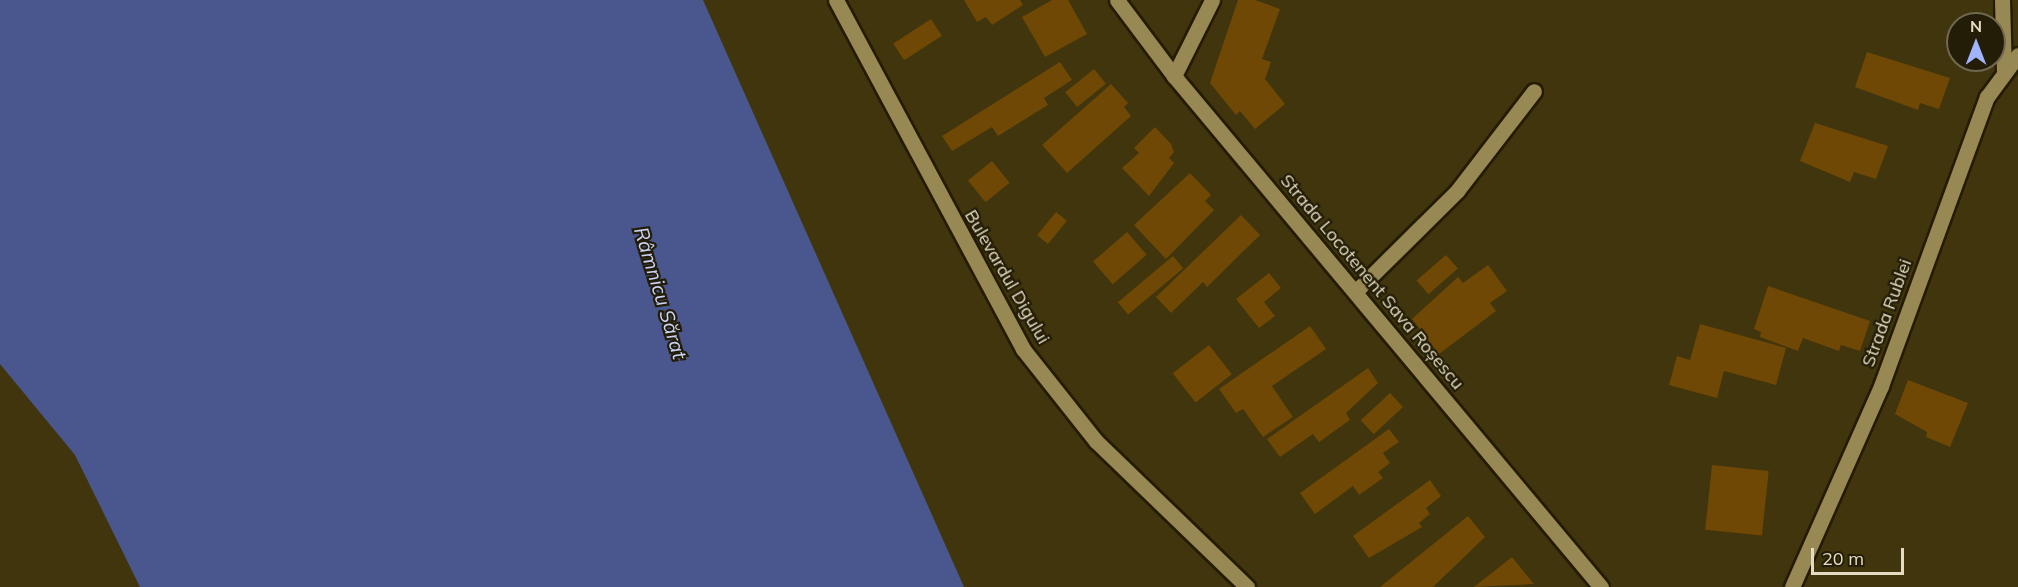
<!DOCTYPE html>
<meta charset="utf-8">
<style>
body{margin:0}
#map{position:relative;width:2018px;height:587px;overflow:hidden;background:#40350c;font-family:Mulish,sans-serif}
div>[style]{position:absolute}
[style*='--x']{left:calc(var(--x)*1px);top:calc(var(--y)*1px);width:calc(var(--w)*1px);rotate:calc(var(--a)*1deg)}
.water>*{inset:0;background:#4a578e}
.building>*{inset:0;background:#6f4805;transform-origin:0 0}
.roads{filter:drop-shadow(2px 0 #241c02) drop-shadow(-2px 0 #241c02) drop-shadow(0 2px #241c02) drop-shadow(0 -2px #241c02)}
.minor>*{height:15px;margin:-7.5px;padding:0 7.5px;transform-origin:7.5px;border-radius:7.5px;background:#988854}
span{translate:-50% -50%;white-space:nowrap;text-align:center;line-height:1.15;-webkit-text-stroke:4.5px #231d07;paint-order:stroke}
.street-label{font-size:18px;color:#e4dcc1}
.water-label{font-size:20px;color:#c9d3f5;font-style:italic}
.north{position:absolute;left:1946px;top:12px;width:60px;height:60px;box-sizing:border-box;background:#231d07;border:2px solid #706951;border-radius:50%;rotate:0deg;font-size:16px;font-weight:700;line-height:24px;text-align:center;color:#e4dcc1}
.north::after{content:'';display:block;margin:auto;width:21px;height:27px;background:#a0b3fd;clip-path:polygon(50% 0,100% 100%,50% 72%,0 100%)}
.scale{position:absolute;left:1811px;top:548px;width:93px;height:27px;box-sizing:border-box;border:3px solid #e4dcc1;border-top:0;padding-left:8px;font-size:18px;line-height:21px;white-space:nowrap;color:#e4dcc1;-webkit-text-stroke:4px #231d07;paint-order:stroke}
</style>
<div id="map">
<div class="water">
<i style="clip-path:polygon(0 0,703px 0,964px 587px,140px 587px,75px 455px,0 364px)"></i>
</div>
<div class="building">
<i style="clip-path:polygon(964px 0,1020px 0,1023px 5px,992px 25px,986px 17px,977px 22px)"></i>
<i style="clip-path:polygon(1052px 0,1068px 0,1087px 34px,1045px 57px,1022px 17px)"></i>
<i style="clip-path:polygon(1238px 0,1255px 0,1280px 9px,1262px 59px,1271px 62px,1265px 79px,1285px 104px,1255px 129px,1240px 111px,1236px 115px,1210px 83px)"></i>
<i style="left:931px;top:19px;width:20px;height:45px;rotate:57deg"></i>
<i style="clip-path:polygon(1867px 52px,1950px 78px,1939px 109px,1920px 103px,1918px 110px,1855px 87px)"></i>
<i style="clip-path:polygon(1060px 62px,1072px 80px,1044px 98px,1048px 105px,998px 136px,992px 127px,952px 151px,942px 136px)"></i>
<i style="left:1094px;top:69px;width:19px;height:37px;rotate:51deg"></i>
<i style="clip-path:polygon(1111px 84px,1128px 103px,1124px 107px,1131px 116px,1067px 173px,1042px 145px)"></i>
<i style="clip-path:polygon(1815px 123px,1888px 146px,1876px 179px,1854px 172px,1850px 182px,1800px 161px)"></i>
<i style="clip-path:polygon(1155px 127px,1171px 144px,1174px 152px,1169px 158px,1174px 163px,1149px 196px,1122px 168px,1139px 153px,1134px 148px)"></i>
<i style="left:992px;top:161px;width:28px;height:31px;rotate:51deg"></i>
<i style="clip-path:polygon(1190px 173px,1211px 195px,1205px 201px,1214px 210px,1166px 259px,1134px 225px)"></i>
<i style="left:1056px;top:212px;width:14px;height:30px;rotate:39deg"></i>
<i style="clip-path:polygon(1241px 215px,1260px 235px,1207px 287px,1203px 282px,1171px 313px,1156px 297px)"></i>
<i style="left:1127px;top:232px;width:30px;height:45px;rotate:49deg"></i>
<i style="left:1446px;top:255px;width:18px;height:39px;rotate:49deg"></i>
<i style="left:1173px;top:256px;width:16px;height:72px;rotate:50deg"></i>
<i style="clip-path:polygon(1488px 265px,1507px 291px,1490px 303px,1496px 311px,1439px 354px,1412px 319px,1458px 277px,1463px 283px)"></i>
<i style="clip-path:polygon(1269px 273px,1281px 288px,1264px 302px,1275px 316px,1259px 328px,1236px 299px)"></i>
<i style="clip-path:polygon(1768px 286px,1870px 321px,1860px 351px,1841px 345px,1839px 351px,1803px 338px,1798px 351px,1760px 337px,1761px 332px,1754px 329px)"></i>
<i style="clip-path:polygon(1700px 324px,1786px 348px,1776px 385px,1724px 371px,1717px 398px,1669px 385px,1677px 356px,1690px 360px)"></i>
<i style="clip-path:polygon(1310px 326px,1326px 349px,1272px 386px,1293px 417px,1263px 437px,1243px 409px,1236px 413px,1219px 389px)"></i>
<i style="left:1209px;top:345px;width:37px;height:46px;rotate:52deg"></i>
<i style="clip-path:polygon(1368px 368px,1378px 383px,1346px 413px,1350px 420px,1319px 442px,1313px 434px,1280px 457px,1267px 439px)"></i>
<i style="clip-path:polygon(1908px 380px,1968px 403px,1950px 447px,1926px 437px,1927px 432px,1895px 414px)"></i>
<i style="left:1390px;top:393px;width:19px;height:40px;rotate:47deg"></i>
<i style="clip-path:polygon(1389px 429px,1399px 442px,1383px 453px,1390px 463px,1378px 472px,1383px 478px,1359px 495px,1353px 486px,1315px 514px,1300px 493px)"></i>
<i style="left:1712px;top:465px;width:57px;height:65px;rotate:6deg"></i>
<i style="clip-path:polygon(1430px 480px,1441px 496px,1426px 508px,1430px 514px,1419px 523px,1422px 527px,1369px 558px,1353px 536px)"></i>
<i style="clip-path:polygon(1468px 516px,1485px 537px,1433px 587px,1380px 587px)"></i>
<i style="clip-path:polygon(1512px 557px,1534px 584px,1474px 587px)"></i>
</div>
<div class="roads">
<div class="minor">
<i style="--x:836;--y:0;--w:396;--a:61.8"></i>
<i style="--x:1023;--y:349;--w:117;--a:51.6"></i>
<i style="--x:1096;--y:441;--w:210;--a:44"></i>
<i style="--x:1117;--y:0;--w:95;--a:53.1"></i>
<i style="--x:1174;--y:76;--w:666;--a:50.12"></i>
<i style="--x:2002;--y:0;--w:70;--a:88.4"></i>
<i style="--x:1174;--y:76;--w:85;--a:-63.4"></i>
<i style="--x:1355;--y:292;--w:144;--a:-44.7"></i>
<i style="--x:1457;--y:191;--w:126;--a:-52.4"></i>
<i style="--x:1792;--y:587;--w:220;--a:-66.1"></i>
<i style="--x:1881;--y:386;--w:308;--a:-69.9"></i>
<i style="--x:1987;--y:97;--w:52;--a:-53.6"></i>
</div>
</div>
<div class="street-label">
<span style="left:1007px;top:277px;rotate:60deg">Bulevardul Digului</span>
<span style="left:1372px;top:282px;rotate:50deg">Strada Locotenent Sava Roșescu</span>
<span style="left:1887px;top:313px;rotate:-70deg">Strada Rublei</span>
</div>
<div class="water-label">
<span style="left:661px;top:293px;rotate:73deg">Râmnicu Sărat</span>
</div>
<div class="north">N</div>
<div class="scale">20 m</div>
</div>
